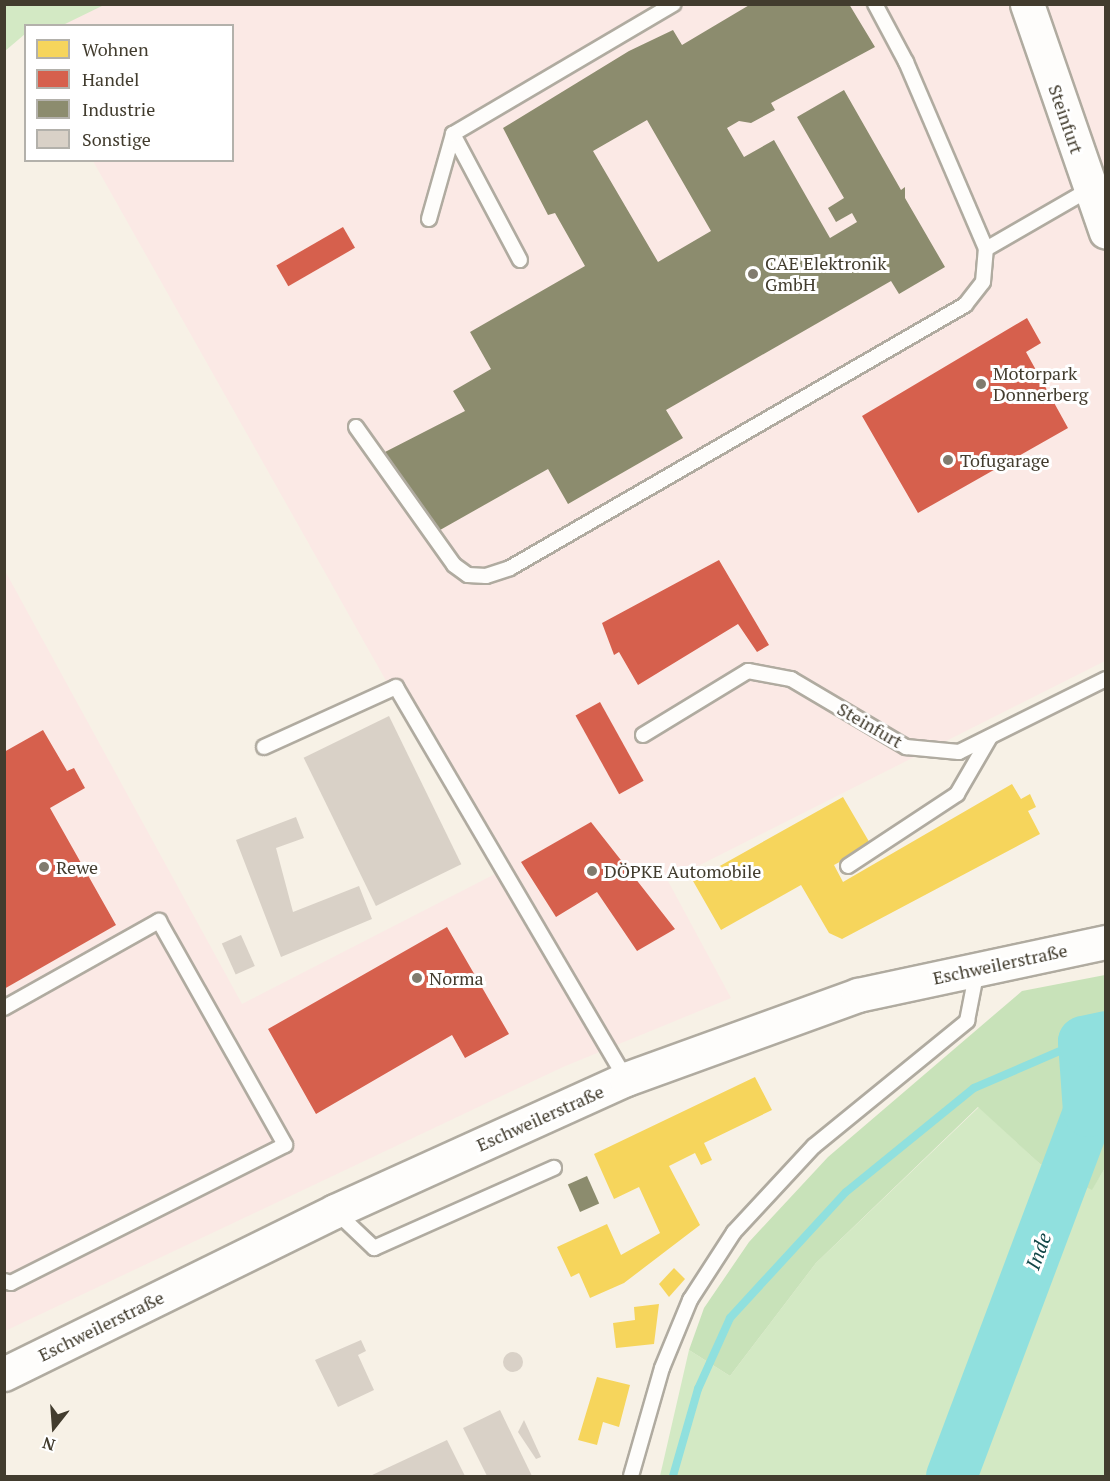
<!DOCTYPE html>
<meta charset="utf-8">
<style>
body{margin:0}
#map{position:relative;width:1110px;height:1481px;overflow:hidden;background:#f7f1e6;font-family:"PT Serif",serif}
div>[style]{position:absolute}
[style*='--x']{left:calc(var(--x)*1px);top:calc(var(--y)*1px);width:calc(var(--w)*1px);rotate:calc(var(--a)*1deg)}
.commercial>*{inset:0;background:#fbe9e5}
.green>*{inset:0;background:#d3e9c4}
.forest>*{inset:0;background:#c8e2b9}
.homes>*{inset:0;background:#f6d55c}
.shops>*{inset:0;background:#d6604d;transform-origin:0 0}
.industry>*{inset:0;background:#8c8c6e;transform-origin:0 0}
.stream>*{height:8px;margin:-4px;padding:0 4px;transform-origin:4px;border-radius:4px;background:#90e0de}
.river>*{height:51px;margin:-25.5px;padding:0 25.5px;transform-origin:25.5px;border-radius:25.5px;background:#90e0de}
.building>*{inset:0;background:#d9d1c7;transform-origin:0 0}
.round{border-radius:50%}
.roads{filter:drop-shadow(2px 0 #b0aba0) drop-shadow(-2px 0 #b0aba0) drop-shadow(0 2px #b0aba0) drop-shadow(0 -2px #b0aba0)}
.lane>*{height:14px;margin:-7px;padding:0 7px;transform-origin:7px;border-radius:7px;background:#fefdfb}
.secondary>*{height:33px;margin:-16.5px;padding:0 16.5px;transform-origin:16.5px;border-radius:16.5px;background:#fefdfb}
.primary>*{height:33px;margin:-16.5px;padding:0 16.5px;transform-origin:16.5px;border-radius:16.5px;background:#fefdfb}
.dots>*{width:16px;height:16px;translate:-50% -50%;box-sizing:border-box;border:3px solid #fff;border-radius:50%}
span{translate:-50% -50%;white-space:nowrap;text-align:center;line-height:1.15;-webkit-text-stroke:6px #fff;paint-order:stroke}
.street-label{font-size:18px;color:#423c2e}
.poi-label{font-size:18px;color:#423c2e}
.left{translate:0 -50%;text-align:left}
.water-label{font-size:20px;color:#124748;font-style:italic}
.frame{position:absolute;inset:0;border:6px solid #423c2e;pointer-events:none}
.legend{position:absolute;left:24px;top:24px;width:210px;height:138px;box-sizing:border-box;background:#fff;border:2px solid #b3b1ab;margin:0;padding:8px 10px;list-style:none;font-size:18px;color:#423c2e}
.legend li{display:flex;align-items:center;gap:12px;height:30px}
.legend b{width:30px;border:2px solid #b3b1ab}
.north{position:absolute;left:24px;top:1397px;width:60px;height:60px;-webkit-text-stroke:4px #fff;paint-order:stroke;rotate:197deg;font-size:16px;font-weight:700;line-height:24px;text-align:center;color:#423c2e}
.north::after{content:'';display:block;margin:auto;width:21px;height:27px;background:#423c2e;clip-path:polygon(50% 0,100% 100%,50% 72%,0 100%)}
</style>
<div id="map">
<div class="commercial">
<i style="clip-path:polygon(86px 4px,1105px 5px,1105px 661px,668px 881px,731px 998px,563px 1067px,5px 1331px,4px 569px,242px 1004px,495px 874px,93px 161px,232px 160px,232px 26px,43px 25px)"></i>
</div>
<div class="green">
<i style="clip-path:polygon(5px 4px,104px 4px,104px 5px,63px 25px,26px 26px,25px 34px,5px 51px)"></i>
<i style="clip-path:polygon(979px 1107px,1040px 1164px,1092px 1189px,1105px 1168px,1105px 1476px,660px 1476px,689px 1350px,730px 1376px,816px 1263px)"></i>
</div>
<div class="forest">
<i style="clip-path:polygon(1105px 975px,1105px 1168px,1092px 1190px,1040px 1164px,978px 1107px,816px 1263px,730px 1376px,689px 1350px,704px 1308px,749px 1242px,828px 1157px,1022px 991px)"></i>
</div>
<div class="homes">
<i style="clip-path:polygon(1012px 784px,1021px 799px,1030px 794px,1036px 807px,1028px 811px,1040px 834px,842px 939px,829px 933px,801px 885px,721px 930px,693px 881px,843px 797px,871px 845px,834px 865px,843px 882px)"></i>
<i style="clip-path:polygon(755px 1077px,772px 1110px,704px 1143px,712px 1160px,701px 1165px,695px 1153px,669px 1166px,700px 1225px,624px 1283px,590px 1298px,579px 1273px,571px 1277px,557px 1247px,607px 1224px,621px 1255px,660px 1233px,639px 1187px,614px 1199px,594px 1154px)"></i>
<i style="clip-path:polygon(674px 1268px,685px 1279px,669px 1297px,659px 1284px)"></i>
<i style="clip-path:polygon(659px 1304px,654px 1344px,616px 1348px,613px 1323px,635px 1320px,634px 1307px)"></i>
<i style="clip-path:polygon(597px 1377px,630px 1385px,619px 1427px,603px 1422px,597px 1445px,578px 1440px)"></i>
</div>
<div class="shops">
<i style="left:343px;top:227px;width:24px;height:77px;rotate:60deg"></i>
<i style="clip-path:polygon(1027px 318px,1041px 343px,1026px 352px,1068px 428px,918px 513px,862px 416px)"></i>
<i style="clip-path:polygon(719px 560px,769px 645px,757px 652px,738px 624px,638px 685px,619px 652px,614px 655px,602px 623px)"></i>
<i style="left:600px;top:702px;width:90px;height:28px;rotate:61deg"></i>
<i style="clip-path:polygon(43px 730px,67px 771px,74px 768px,85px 788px,50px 808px,116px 925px,4px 989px,4px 752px)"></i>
<i style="clip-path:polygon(591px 822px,675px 929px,637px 951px,597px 892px,556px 917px,521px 862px)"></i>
<i style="clip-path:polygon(447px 927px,509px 1034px,465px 1058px,452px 1035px,316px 1114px,268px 1029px)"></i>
</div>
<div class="industry">
<i style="clip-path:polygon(evenodd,751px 4px,849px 4px,875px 47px,771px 103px,775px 110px,751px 123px,739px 121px,727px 128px,744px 157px,774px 140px,830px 238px,857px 222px,852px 213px,836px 222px,828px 208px,844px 198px,797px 117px,844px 90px,901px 190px,905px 187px,905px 198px,945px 267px,899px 294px,891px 281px,666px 410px,683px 438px,568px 504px,548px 469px,433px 534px,385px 452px,465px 411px,453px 391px,491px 369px,470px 332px,585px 266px,555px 213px,548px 215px,503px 128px,629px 51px,673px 30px,682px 45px,751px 4px,647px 120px,711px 231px,658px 262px,593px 151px,647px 120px)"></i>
<i style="left:587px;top:1176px;width:30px;height:21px;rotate:66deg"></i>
</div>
<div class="stream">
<i style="--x:673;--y:1476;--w:91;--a:-74"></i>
<i style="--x:698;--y:1389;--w:78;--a:-65.7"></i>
<i style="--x:730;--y:1318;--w:171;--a:-47.4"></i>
<i style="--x:846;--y:1192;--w:165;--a:-39.1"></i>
<i style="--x:974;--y:1088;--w:119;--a:-23.3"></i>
</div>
<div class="river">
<i style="--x:951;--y:1476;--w:390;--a:-69.4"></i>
<i style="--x:1088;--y:1111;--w:70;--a:-94.1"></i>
<i style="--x:1083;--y:1041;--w:24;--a:-12"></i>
</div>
<div class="building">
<i style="left:389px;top:716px;width:165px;height:95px;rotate:64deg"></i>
<i style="clip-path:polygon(296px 817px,304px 838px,276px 848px,293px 912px,359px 886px,372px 919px,281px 957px,236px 840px)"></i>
<i style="left:241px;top:935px;width:34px;height:21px;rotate:66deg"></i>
<i style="clip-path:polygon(361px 1340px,366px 1351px,358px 1355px,374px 1390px,338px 1407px,315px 1360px)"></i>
<i class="round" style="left:503px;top:1352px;width:20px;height:20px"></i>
<i style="clip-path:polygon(500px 1410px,532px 1476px,487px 1476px,463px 1428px)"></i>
<i style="clip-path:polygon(524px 1420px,541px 1457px,536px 1459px,518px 1432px)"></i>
<i style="clip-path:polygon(447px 1440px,465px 1476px,370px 1476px)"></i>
</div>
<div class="roads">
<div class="lane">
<i style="--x:875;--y:4;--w:66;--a:61.9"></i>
<i style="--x:906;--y:62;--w:203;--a:66.8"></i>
<i style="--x:986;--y:249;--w:120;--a:-30"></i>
<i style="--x:429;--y:219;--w:88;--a:-74.2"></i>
<i style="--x:520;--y:260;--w:143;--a:-118"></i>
<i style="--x:453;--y:134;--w:256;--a:-30.5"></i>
<i style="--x:356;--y:427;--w:169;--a:54.6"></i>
<i style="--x:454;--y:565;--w:17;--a:36"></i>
<i style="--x:468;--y:575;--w:18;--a:3"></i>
<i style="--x:486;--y:576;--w:25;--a:-18"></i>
<i style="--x:510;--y:568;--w:526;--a:-30.03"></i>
<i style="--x:965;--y:305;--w:29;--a:-52"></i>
<i style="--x:983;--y:282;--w:33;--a:-85"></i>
<i style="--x:643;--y:735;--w:123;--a:-31.4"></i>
<i style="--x:748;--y:671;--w:44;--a:10.5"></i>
<i style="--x:791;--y:679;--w:134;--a:30.6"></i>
<i style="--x:906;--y:747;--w:53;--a:5.4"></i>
<i style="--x:959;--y:752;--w:164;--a:-26.4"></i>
<i style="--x:264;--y:747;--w:145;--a:-24.4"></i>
<i style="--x:396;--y:687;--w:454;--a:59.6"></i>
<i style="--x:848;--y:866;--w:131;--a:-33.4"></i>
<i style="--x:957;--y:794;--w:66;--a:-59.9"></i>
<i style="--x:4;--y:1008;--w:178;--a:-29.3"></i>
<i style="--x:159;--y:921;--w:257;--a:60.6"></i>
<i style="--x:285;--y:1145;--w:307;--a:153.3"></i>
<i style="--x:11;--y:1283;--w:7;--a:-164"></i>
<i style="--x:335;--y:1211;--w:54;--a:43.5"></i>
<i style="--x:374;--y:1248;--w:197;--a:-24"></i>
<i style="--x:631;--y:1476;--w:112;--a:-74"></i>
<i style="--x:662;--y:1368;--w:74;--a:-67.6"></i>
<i style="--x:690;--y:1300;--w:81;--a:-57.1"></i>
<i style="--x:734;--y:1232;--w:117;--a:-47.1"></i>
<i style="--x:814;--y:1146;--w:198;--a:-39.2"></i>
<i style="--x:967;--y:1021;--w:52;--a:-78.9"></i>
</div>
<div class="secondary">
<i style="--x:1027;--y:4;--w:241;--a:70.9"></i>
</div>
<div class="primary">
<i style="--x:4;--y:1374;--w:369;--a:-26.2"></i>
<i style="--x:335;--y:1211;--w:320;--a:-24.4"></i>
<i style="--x:626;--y:1079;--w:247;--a:-19.9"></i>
<i style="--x:858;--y:995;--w:254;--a:-12.1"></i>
</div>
</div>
<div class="dots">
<i style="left:753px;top:274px;background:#817b6e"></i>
<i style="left:981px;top:384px;background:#817b6e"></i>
<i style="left:948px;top:460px;background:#817b6e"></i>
<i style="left:44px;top:867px;background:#817b6e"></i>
<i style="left:592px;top:871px;background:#817b6e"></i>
<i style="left:417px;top:978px;background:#817b6e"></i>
</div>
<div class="street-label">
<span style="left:1066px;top:119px;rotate:71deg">Steinfurt</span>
<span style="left:870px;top:725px;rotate:30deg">Steinfurt</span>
<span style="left:1000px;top:964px;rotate:-12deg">Eschweilerstraße</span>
<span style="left:540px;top:1118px;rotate:-24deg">Eschweilerstraße</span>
<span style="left:101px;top:1326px;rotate:-26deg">Eschweilerstraße</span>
</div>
<div class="poi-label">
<span class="left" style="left:765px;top:274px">CAE Elektronik<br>GmbH</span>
<span class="left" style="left:993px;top:384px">Motorpark<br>Donnerberg</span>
<span class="left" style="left:960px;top:460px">Tofugarage</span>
<span class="left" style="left:56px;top:867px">Rewe</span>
<span class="left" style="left:604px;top:871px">DÖPKE Automobile</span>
<span class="left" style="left:429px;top:978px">Norma</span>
</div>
<div class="water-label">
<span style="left:1038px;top:1251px;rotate:-70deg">Inde</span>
</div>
<div class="frame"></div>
<ul class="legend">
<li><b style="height:16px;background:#f6d55c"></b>Wohnen</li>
<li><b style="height:16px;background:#d6604d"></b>Handel</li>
<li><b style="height:16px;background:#8c8c6e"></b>Industrie</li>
<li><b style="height:16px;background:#d9d1c7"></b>Sonstige</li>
</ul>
<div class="north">N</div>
</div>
